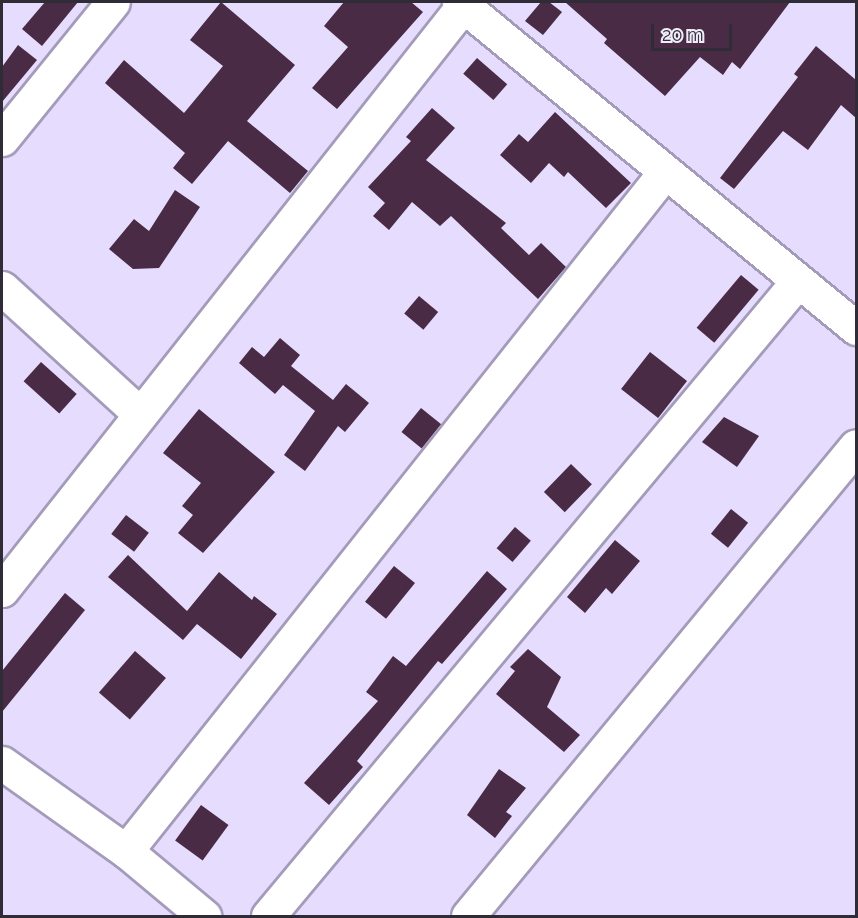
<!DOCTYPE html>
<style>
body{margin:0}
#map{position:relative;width:858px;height:918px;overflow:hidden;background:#e6dcfd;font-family:Raleway,sans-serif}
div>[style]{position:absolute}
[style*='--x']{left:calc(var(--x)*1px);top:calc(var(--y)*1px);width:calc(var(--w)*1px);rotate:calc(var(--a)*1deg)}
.building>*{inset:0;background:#492b45;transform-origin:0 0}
.roads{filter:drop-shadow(2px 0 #a49bba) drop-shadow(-2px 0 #a49bba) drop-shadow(0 2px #a49bba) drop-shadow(0 -2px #a49bba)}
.minor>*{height:33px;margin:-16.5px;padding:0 16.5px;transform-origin:16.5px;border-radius:16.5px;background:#fff}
span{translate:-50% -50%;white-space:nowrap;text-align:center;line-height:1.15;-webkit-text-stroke:6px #f0edfa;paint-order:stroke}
.frame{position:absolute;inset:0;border:3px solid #2f2c38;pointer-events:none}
.scale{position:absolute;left:651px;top:24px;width:81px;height:27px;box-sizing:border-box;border:3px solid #2f2c38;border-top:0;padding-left:8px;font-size:18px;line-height:21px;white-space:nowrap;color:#2f2c38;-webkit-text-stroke:4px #f0edfa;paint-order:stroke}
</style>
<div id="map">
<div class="building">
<i style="clip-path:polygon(45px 2px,78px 2px,42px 46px,22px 29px)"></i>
<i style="clip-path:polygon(221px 2px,295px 65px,247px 121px,308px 171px,290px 193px,228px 141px,192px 184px,173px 168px,185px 153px,105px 83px,124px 60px,184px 113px,223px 66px,190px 40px)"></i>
<i style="clip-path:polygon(344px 2px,411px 2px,423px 12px,337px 109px,312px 88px,348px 47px,324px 26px)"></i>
<i style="clip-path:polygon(541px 2px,549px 2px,562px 12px,543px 35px,525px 21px)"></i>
<i style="clip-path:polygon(565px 2px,790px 2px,740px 69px,732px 62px,723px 75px,700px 57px,665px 96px,604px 43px,607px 39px)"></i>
<i style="clip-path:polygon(18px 45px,37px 60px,2px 102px,2px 67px)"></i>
<i style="clip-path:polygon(816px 46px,856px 80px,856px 118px,841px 105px,808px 150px,783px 131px,734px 189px,720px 178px,798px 77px,794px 74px)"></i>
<i style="left:477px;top:58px;width:40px;height:21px;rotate:41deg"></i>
<i style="clip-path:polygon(432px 108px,455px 128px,426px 160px,506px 223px,501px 228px,529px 255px,541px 243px,566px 267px,538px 299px,451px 216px,440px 226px,412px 202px,389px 230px,373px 216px,385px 203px,368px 187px,411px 141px,406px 137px)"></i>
<i style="clip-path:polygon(555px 112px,631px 183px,606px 208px,568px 172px,564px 177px,549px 163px,531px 183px,500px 155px,519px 134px,528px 142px)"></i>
<i style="clip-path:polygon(175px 190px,200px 207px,159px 268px,133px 269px,109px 249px,134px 219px,149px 231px)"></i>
<i style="left:741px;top:275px;width:23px;height:69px;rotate:40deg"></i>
<i style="left:419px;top:296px;width:25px;height:23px;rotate:40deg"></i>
<i style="clip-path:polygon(280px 338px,300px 355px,291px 366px,333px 400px,346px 384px,369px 403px,345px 432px,338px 426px,305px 471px,284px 455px,315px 411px,283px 385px,275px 394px,239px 363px,252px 347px,264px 357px)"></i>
<i style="left:650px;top:352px;width:47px;height:47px;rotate:38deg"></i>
<i style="left:41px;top:362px;width:48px;height:26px;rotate:42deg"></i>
<i style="left:421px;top:408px;width:26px;height:31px;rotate:39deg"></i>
<i style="clip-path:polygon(199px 409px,275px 472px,203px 553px,178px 533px,193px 515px,182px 506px,201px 483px,163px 453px)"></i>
<i style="clip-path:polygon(724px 417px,759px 436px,737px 467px,702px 442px)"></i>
<i style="left:571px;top:464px;width:29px;height:39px;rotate:44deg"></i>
<i style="left:731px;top:509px;width:22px;height:32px;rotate:39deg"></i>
<i style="left:126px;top:515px;width:29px;height:24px;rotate:38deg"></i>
<i style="left:515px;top:527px;width:21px;height:28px;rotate:41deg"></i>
<i style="clip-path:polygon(615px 540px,640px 561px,612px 594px,606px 588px,585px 613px,567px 597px)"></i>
<i style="clip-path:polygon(128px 555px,187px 611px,219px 572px,252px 600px,254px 596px,277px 614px,241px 659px,197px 624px,183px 640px,108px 577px)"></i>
<i style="left:394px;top:566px;width:27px;height:46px;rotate:39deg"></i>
<i style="clip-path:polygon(487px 571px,507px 589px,442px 664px,438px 661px,357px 761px,363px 767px,329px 805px,304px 783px,378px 701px,366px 692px,393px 656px,406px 666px)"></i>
<i style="clip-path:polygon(65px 593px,85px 610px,2px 712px,2px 671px)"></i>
<i style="clip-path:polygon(528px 649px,561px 677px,547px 707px,580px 735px,564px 752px,496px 694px,515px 671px,510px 667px)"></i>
<i style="left:135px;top:651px;width:41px;height:55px;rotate:41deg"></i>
<i style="clip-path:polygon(499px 769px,526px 788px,506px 812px,512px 816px,495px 838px,467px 815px)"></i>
<i style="left:201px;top:805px;width:34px;height:44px;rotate:36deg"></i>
</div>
<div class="roads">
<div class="minor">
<i style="--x:459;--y:2;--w:514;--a:39.39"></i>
<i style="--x:2;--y:139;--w:176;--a:-51"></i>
<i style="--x:2;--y:288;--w:184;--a:42.4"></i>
<i style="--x:2;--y:590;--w:749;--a:-51.72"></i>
<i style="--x:2;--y:763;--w:152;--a:35.4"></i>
<i style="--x:126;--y:851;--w:102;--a:39.8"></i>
<i style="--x:126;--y:851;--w:867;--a:-51.56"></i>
<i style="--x:268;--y:916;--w:827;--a:-50.15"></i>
<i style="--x:468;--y:916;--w:609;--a:-50.46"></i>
</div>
</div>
<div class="frame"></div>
<div class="scale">20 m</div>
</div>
